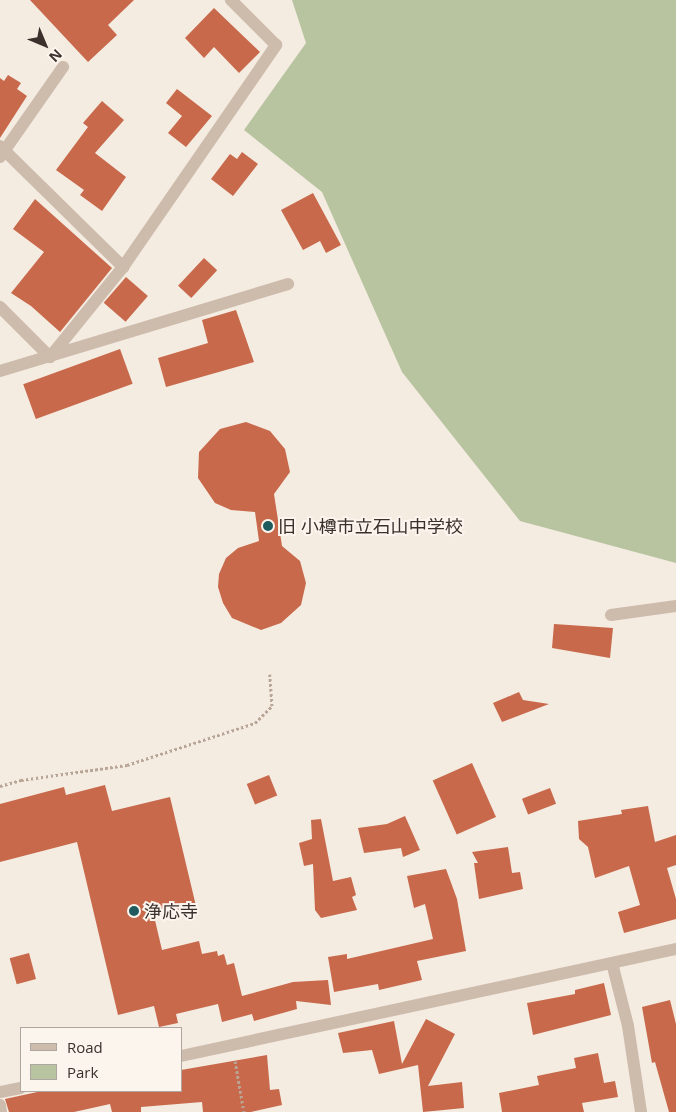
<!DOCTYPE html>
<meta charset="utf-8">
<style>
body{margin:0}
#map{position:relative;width:676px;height:1112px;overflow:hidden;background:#f4ebe1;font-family:"Open Sans","Noto Sans JP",sans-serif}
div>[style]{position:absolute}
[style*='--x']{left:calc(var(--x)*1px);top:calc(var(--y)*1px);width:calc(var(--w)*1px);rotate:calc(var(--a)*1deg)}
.green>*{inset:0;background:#b8c4a0}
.building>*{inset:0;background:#c8694b;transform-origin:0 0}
.path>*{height:3px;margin-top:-1.5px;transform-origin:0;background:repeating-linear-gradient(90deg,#b9a596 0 2.5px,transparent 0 5px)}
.minor>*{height:12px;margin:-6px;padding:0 6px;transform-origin:6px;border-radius:6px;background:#cdbbac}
.dots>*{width:14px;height:14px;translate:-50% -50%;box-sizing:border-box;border:2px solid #fbf5ee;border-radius:50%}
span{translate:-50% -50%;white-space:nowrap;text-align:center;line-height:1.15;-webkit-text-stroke:4px #fbf5ee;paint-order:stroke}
.poi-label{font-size:18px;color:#3b302b}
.left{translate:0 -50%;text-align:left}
.legend{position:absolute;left:20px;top:1027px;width:162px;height:65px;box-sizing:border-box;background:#fbf5ee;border:1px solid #aea6a0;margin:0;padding:6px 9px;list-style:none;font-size:15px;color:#3b302b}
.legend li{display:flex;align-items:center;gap:10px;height:25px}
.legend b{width:25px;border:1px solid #aea6a0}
.north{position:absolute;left:20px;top:20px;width:50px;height:50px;-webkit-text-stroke:4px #fbf5ee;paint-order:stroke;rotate:135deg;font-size:14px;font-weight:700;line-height:20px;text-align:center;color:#3b302b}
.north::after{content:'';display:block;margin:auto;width:18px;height:22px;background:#3b302b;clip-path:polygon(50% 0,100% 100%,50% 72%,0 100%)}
</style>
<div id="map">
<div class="green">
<i style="clip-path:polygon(292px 0,676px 0,676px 563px,520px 521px,402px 372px,322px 192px,244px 130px,306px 43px)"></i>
</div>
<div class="building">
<i style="clip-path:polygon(30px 0,134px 0,108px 25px,117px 35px,88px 62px)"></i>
<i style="clip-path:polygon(214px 8px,260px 52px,239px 73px,214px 47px,204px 58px,185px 38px)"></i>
<i style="clip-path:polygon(8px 75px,21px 83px,17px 89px,27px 96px,0 138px,0 78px,4px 81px)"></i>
<i style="clip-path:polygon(177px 89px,212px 116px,186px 147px,168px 133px,182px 116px,166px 103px)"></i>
<i style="clip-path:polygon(102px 101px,124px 120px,95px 153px,126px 177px,102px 211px,80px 195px,84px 190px,56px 170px,88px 127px,83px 123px)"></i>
<i style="clip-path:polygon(242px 152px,258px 164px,233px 196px,211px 179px,230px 154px,237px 159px)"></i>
<i style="clip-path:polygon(313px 193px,341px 245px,326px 253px,320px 241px,303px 250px,281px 210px)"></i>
<i style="clip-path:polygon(35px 199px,112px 268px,60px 332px,31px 306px,11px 293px,44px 252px,13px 229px)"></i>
<i style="left:204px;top:258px;width:18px;height:38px;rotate:43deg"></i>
<i style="left:126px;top:277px;width:29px;height:34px;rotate:41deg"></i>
<i style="clip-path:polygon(236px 310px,254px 362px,166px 387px,158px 358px,208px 343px,202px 320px)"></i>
<i style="left:120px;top:349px;width:37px;height:103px;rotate:70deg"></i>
<i style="clip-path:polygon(246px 422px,270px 431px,285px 449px,290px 472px,274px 494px,282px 546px,300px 561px,306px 583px,301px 605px,281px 623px,261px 630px,232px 618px,223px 603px,218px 587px,219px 574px,226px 558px,238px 548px,259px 541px,255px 512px,231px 510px,215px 503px,198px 478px,199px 452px,220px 429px)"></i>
<i style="clip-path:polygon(554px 624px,613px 628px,610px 658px,552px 648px)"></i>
<i style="clip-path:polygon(519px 692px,523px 700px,549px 704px,502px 722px,493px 703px)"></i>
<i style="left:472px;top:763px;width:59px;height:43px;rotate:66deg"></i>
<i style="left:269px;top:775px;width:22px;height:24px;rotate:68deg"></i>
<i style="clip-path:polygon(105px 785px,112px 811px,170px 797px,196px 906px,154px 916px,162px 950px,199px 941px,202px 954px,217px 951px,218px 956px,224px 954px,227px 965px,234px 963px,242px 996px,293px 982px,328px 980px,331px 1005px,296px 1001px,297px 1009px,254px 1021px,252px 1014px,222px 1022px,218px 1004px,176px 1014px,178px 1023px,159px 1027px,154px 1006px,118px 1015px,77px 842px,0 862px,0 804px,64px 787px,66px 795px)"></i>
<i style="left:550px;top:788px;width:17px;height:30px;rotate:69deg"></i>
<i style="clip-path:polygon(648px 806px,655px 842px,676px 835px,676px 865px,667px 868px,676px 899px,676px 919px,624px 933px,618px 912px,640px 905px,629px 866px,595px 878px,588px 847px,579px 839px,578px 821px,622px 814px,621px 810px)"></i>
<i style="clip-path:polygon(405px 816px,420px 850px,403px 857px,401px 848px,364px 853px,358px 828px,387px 824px)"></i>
<i style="clip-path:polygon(321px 819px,333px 881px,351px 877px,356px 895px,352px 897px,357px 910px,321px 918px,315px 910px,313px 864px,304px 866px,299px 843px,312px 839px,311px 820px)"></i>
<i style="clip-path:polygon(508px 847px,512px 873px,520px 872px,523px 889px,479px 899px,474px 863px,478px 863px,472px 852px)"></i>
<i style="clip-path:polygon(446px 869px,457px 899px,466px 951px,417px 961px,422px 980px,379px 990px,378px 984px,334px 992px,328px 957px,347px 954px,347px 959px,433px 939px,425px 904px,414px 908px,407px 876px)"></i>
<i style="left:29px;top:953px;width:27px;height:20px;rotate:75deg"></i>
<i style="clip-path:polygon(604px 983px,611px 1015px,533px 1035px,527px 1003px,575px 994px,575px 990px)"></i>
<i style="clip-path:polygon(670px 1000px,676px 1024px,676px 1112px,669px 1112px,655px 1062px,652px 1063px,642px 1007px)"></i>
<i style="clip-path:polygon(426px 1019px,455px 1034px,428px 1086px,462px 1082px,464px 1108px,423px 1112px,418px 1065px,379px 1074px,372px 1050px,343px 1053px,338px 1033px,394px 1021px,402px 1064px)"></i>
<i style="clip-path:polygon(598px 1053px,604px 1083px,615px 1081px,618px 1097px,582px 1103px,584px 1112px,502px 1112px,499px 1093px,539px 1085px,537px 1076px,576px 1068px,574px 1058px)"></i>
<i style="clip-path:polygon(267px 1055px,270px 1090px,279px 1089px,282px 1105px,251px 1112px,203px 1112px,202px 1102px,141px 1107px,141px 1112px,112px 1112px,110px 1104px,74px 1112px,9px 1112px,5px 1099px,42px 1091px,181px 1091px,181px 1070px)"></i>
</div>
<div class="path">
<i style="--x:0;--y:786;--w:22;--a:-16"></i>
<i style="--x:21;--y:780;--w:107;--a:-8.1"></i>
<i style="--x:127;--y:765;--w:135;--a:-18.2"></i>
<i style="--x:255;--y:723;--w:24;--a:-45"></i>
<i style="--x:272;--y:706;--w:32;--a:-94"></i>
<i style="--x:235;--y:1061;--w:52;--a:80"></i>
</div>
<div class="minor">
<i style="--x:0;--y:146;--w:173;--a:44.5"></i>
<i style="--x:123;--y:267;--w:116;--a:129"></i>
<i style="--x:50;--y:357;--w:71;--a:-135"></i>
<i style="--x:0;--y:157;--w:110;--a:-55"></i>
<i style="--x:123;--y:267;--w:270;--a:-55.4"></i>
<i style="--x:276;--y:45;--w:64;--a:-135"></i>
<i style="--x:0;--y:371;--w:301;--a:-16.8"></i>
<i style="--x:611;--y:615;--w:66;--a:-7.9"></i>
<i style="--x:612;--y:963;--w:65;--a:75.7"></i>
<i style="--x:628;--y:1026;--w:87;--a:81.4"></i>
<i style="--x:181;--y:1056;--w:506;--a:-12.2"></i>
<i style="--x:0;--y:1092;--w:21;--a:-11"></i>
<i style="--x:0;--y:1105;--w:7;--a:82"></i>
</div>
<div class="dots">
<i style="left:268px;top:526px;background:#1f5a5e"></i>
<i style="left:134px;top:911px;background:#1f5a5e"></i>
</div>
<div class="poi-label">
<span class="left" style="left:278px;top:526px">旧 小樽市立石山中学校</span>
<span class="left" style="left:144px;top:911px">浄応寺</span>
</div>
<ul class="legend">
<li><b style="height:6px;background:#cdbbac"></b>Road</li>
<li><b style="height:14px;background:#b8c4a0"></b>Park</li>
</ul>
<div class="north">N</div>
</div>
